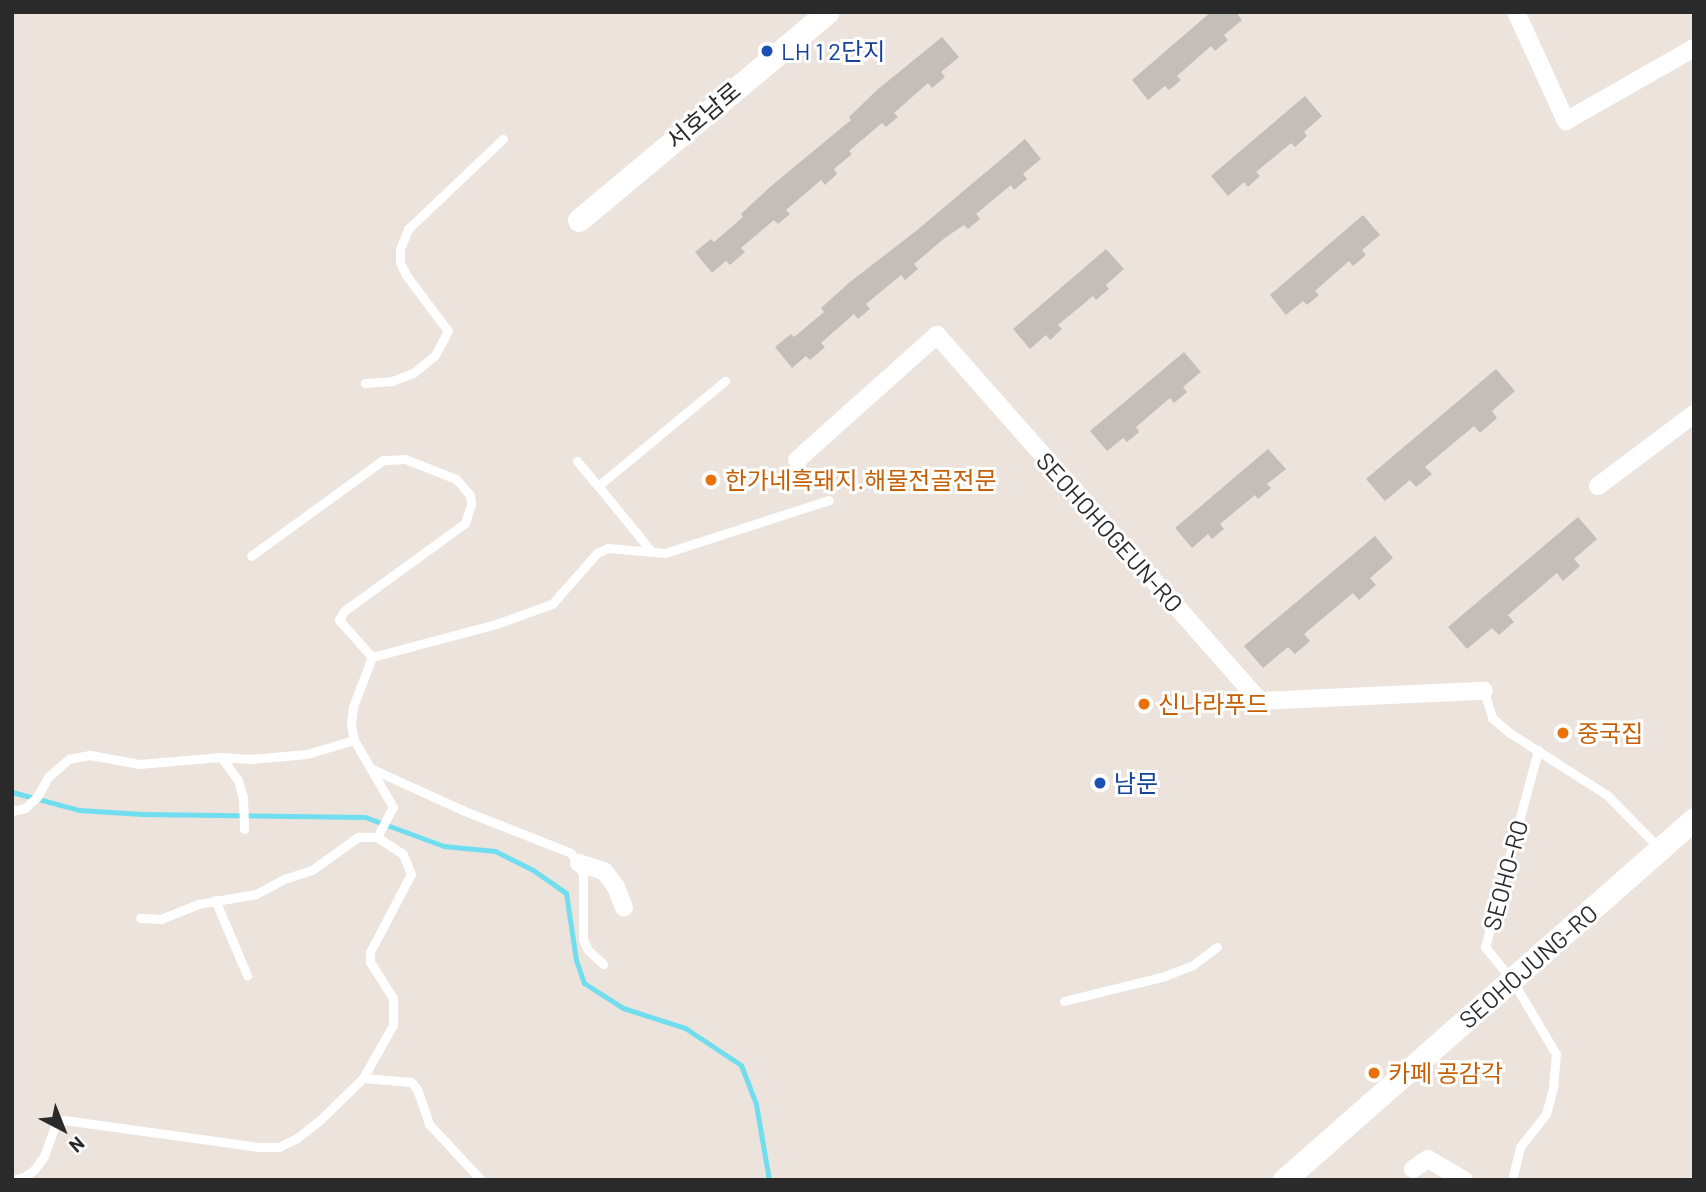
<!DOCTYPE html>
<meta charset="utf-8">
<style>
body{margin:0}
#map{position:relative;width:1706px;height:1192px;overflow:hidden;background:#ece3dc;font-family:Barlow,"Noto Sans KR",sans-serif}
div>[style]{position:absolute}
[style*='--x']{left:calc(var(--x)*1px);top:calc(var(--y)*1px);width:calc(var(--w)*1px);rotate:calc(var(--a)*1deg)}
.stream>*{height:5px;margin:-2.5px;padding:0 2.5px;transform-origin:2.5px;border-radius:2.5px;background:#70deee}
.building>*{inset:0;background:#c4beb8}
.service>*{height:9px;margin:-4.5px;padding:0 4.5px;transform-origin:4.5px;border-radius:4.5px;background:#fff}
.minor>*{height:18px;margin:-9px;padding:0 9px;transform-origin:9px;border-radius:9px;background:#fff}
.secondary>*{height:23px;margin:-11.5px;padding:0 11.5px;transform-origin:11.5px;border-radius:11.5px;background:#fff}
.dots>*{width:19px;height:19px;translate:-50% -50%;box-sizing:border-box;border:4px solid #fff;border-radius:50%}
span{translate:-50% -50%;white-space:nowrap;text-align:center;line-height:1.15;-webkit-text-stroke:6px #fff;paint-order:stroke}
.transit-label{font-size:24px;color:#164399}
.left{translate:0 -50%;text-align:left}
.street-label{font-size:24px;color:#2a2a2a}
.food-label{font-size:24px;color:#c56008}
.frame{position:absolute;inset:0;border:14px solid #2a2a2a;pointer-events:none}
.north{position:absolute;left:28px;top:1094px;width:70px;height:70px;-webkit-text-stroke:5px #fff;paint-order:stroke;rotate:138deg;font-size:19px;font-weight:700;line-height:28px;text-align:center;color:#2a2a2a}
.north::after{content:'';display:block;margin:auto;width:24px;height:32px;background:#2a2a2a;clip-path:polygon(50% 0,100% 100%,50% 72%,0 100%)}
</style>
<div id="map">
<div class="stream">
<i style="--x:12;--y:792;--w:69;--a:15"></i>
<i style="--x:79;--y:810;--w:63;--a:3.6"></i>
<i style="--x:142;--y:814;--w:223;--a:0.8"></i>
<i style="--x:365;--y:817;--w:84;--a:20.2"></i>
<i style="--x:444;--y:846;--w:51;--a:5.6"></i>
<i style="--x:495;--y:851;--w:42;--a:26.6"></i>
<i style="--x:533;--y:870;--w:40;--a:34.9"></i>
<i style="--x:566;--y:893;--w:68;--a:81.5"></i>
<i style="--x:576;--y:960;--w:24;--a:71"></i>
<i style="--x:584;--y:983;--w:46;--a:32.7"></i>
<i style="--x:623;--y:1008;--w:65;--a:17.9"></i>
<i style="--x:685;--y:1028;--w:67;--a:33.5"></i>
<i style="--x:741;--y:1065;--w:42;--a:69"></i>
<i style="--x:756;--y:1104;--w:77;--a:80.3"></i>
</div>
<div class="building">
<i style="clip-path:polygon(1211px 12px,1236px 12px,1242px 20px,1224px 35px,1228px 40px,1215px 51px,1211px 46px,1177px 76px,1181px 80px,1169px 90px,1165px 86px,1148px 100px,1132px 80px)"></i>
<i style="clip-path:polygon(942px 37px,959px 57px,941px 72px,945px 77px,932px 88px,928px 83px,894px 113px,898px 117px,886px 127px,882px 123px,849px 151px,852px 154px,834px 169px,837px 174px,825px 185px,821px 180px,786px 210px,790px 214px,778px 224px,774px 220px,741px 248px,745px 252px,730px 265px,726px 261px,712px 273px,695px 252px,711px 239px,714px 242px,743px 217px,741px 214px,770px 187px,851px 120px,849px 117px,877px 90px)"></i>
<i style="clip-path:polygon(1305px 96px,1322px 116px,1304px 132px,1307px 136px,1295px 147px,1291px 143px,1256px 172px,1260px 176px,1248px 187px,1244px 182px,1228px 196px,1211px 176px)"></i>
<i style="clip-path:polygon(1025px 139px,1041px 159px,1023px 174px,1027px 179px,1014px 190px,1011px 185px,976px 214px,980px 219px,968px 229px,964px 225px,946px 237px,914px 264px,918px 269px,905px 280px,901px 275px,866px 304px,870px 309px,858px 319px,854px 314px,821px 343px,825px 347px,810px 360px,806px 356px,792px 368px,775px 347px,791px 334px,794px 337px,824px 312px,821px 308px,850px 282px,916px 231px)"></i>
<i style="clip-path:polygon(1363px 215px,1380px 235px,1362px 250px,1366px 255px,1353px 266px,1349px 261px,1315px 291px,1319px 295px,1307px 305px,1303px 301px,1286px 315px,1270px 295px)"></i>
<i style="clip-path:polygon(1106px 249px,1124px 269px,1106px 285px,1109px 289px,1096px 300px,1093px 296px,1058px 325px,1062px 329px,1050px 340px,1046px 335px,1030px 349px,1013px 329px)"></i>
<i style="clip-path:polygon(1184px 352px,1201px 372px,1183px 387px,1187px 392px,1174px 403px,1170px 398px,1136px 427px,1139px 432px,1127px 442px,1123px 438px,1107px 451px,1090px 431px)"></i>
<i style="clip-path:polygon(1496px 369px,1515px 391px,1492px 411px,1497px 418px,1480px 433px,1474px 426px,1425px 467px,1432px 474px,1416px 487px,1410px 480px,1385px 501px,1366px 479px)"></i>
<i style="clip-path:polygon(1268px 449px,1286px 469px,1267px 484px,1271px 488px,1258px 499px,1255px 495px,1220px 524px,1224px 529px,1212px 539px,1208px 534px,1192px 548px,1175px 528px)"></i>
<i style="clip-path:polygon(1578px 517px,1597px 539px,1574px 559px,1580px 566px,1563px 581px,1557px 573px,1508px 615px,1514px 622px,1499px 635px,1492px 628px,1467px 649px,1448px 627px)"></i>
<i style="clip-path:polygon(1375px 536px,1393px 558px,1370px 578px,1376px 585px,1359px 600px,1353px 593px,1304px 634px,1310px 641px,1295px 654px,1288px 647px,1263px 668px,1244px 646px)"></i>
</div>
<div class="service">
<i style="--x:365;--y:383;--w:27;--a:-4"></i>
<i style="--x:392;--y:381;--w:22;--a:-21"></i>
<i style="--x:413;--y:373;--w:28;--a:-39"></i>
<i style="--x:435;--y:355;--w:27;--a:-62"></i>
<i style="--x:448;--y:331;--w:70;--a:-126.9"></i>
<i style="--x:406;--y:275;--w:14;--a:-115"></i>
<i style="--x:400;--y:262;--w:13;--a:-90"></i>
<i style="--x:400;--y:249;--w:22;--a:-68"></i>
<i style="--x:408;--y:229;--w:131;--a:-43.5"></i>
<i style="--x:577;--y:461;--w:33;--a:50"></i>
<i style="--x:652;--y:552;--w:85;--a:-129.3"></i>
<i style="--x:598;--y:486;--w:165;--a:-39.6"></i>
<i style="--x:372;--y:657;--w:128;--a:-14.9"></i>
<i style="--x:496;--y:624;--w:59;--a:-19.7"></i>
<i style="--x:552;--y:604;--w:68;--a:-48.6"></i>
<i style="--x:597;--y:553;--w:12;--a:-24"></i>
<i style="--x:608;--y:548;--w:57;--a:5"></i>
<i style="--x:665;--y:553;--w:172;--a:-17.9"></i>
<i style="--x:1484;--y:691;--w:28;--a:73"></i>
<i style="--x:1492;--y:718;--w:23;--a:40"></i>
<i style="--x:1510;--y:733;--w:115;--a:32.6"></i>
<i style="--x:1607;--y:795;--w:76;--a:45.5"></i>
<i style="--x:221;--y:757;--w:29;--a:54"></i>
<i style="--x:238;--y:780;--w:18;--a:74"></i>
<i style="--x:243;--y:797;--w:32;--a:88"></i>
<i style="--x:370;--y:768;--w:101;--a:24.5"></i>
<i style="--x:462;--y:810;--w:117;--a:21.5"></i>
<i style="--x:571;--y:853;--w:24;--a:60"></i>
<i style="--x:583;--y:874;--w:65;--a:90"></i>
<i style="--x:583;--y:939;--w:12;--a:66"></i>
<i style="--x:588;--y:950;--w:21;--a:43"></i>
<i style="--x:12;--y:811;--w:13;--a:-13"></i>
<i style="--x:25;--y:808;--w:16;--a:-43"></i>
<i style="--x:37;--y:797;--w:23;--a:-61"></i>
<i style="--x:48;--y:777;--w:28;--a:-41"></i>
<i style="--x:69;--y:759;--w:21;--a:-11"></i>
<i style="--x:90;--y:755;--w:50;--a:10.4"></i>
<i style="--x:139;--y:764;--w:82;--a:-4.9"></i>
<i style="--x:221;--y:757;--w:30;--a:4"></i>
<i style="--x:251;--y:759;--w:56;--a:-5.1"></i>
<i style="--x:307;--y:754;--w:49;--a:-16.6"></i>
<i style="--x:215;--y:900;--w:82;--a:66.9"></i>
<i style="--x:140;--y:918;--w:21;--a:3"></i>
<i style="--x:161;--y:919;--w:40;--a:-22"></i>
<i style="--x:198;--y:904;--w:59;--a:-9.8"></i>
<i style="--x:256;--y:894;--w:32;--a:-28"></i>
<i style="--x:284;--y:879;--w:29;--a:-18"></i>
<i style="--x:312;--y:870;--w:57;--a:-35.7"></i>
<i style="--x:358;--y:837;--w:19;--a:0"></i>
<i style="--x:377;--y:837;--w:34;--a:-62"></i>
<i style="--x:393;--y:807;--w:78;--a:-120.2"></i>
<i style="--x:354;--y:740;--w:16;--a:-101"></i>
<i style="--x:351;--y:724;--w:17;--a:-83"></i>
<i style="--x:353;--y:707;--w:53;--a:-69.2"></i>
<i style="--x:372;--y:657;--w:50;--a:-131.7"></i>
<i style="--x:339;--y:620;--w:10;--a:-61"></i>
<i style="--x:344;--y:611;--w:150;--a:-36"></i>
<i style="--x:465;--y:523;--w:20;--a:-72"></i>
<i style="--x:471;--y:504;--w:9;--a:-96"></i>
<i style="--x:470;--y:495;--w:21;--a:-131"></i>
<i style="--x:456;--y:479;--w:55;--a:-158.6"></i>
<i style="--x:405;--y:459;--w:22;--a:177"></i>
<i style="--x:383;--y:460;--w:163;--a:144"></i>
<i style="--x:1064;--y:1001;--w:101;--a:-13.8"></i>
<i style="--x:1162;--y:977;--w:33;--a:-21"></i>
<i style="--x:1193;--y:965;--w:30;--a:-37"></i>
<i style="--x:363;--y:1078;--w:48;--a:4.8"></i>
<i style="--x:411;--y:1082;--w:9;--a:49"></i>
<i style="--x:417;--y:1089;--w:37;--a:71"></i>
<i style="--x:429;--y:1124;--w:76;--a:47.1"></i>
<i style="--x:12;--y:1180;--w:12;--a:-14"></i>
<i style="--x:24;--y:1177;--w:12;--a:-35"></i>
<i style="--x:34;--y:1170;--w:17;--a:-54"></i>
<i style="--x:44;--y:1156;--w:33;--a:-70"></i>
<i style="--x:55;--y:1125;--w:10;--a:-29"></i>
<i style="--x:64;--y:1120;--w:196;--a:7.9"></i>
<i style="--x:258;--y:1147;--w:21;--a:0"></i>
<i style="--x:279;--y:1147;--w:20;--a:-27"></i>
<i style="--x:297;--y:1138;--w:31;--a:-38"></i>
<i style="--x:321;--y:1119;--w:59;--a:-44.3"></i>
<i style="--x:363;--y:1078;--w:61;--a:-60.5"></i>
<i style="--x:393;--y:1025;--w:27;--a:-90"></i>
<i style="--x:393;--y:998;--w:43;--a:-122.6"></i>
<i style="--x:370;--y:962;--w:10;--a:-90"></i>
<i style="--x:370;--y:952;--w:88;--a:-62.3"></i>
<i style="--x:411;--y:874;--w:22;--a:-112"></i>
<i style="--x:403;--y:854;--w:31;--a:-147"></i>
<i style="--x:1512;--y:1180;--w:34;--a:-76"></i>
<i style="--x:1520;--y:1147;--w:42;--a:-51.8"></i>
<i style="--x:1546;--y:1114;--w:28;--a:-75"></i>
<i style="--x:1553;--y:1087;--w:33;--a:-85"></i>
<i style="--x:1556;--y:1054;--w:86;--a:-120.7"></i>
<i style="--x:1512;--y:980;--w:43;--a:-129.3"></i>
<i style="--x:1485;--y:947;--w:204;--a:-74.9"></i>
</div>
<div class="minor">
<i style="--x:1516;--y:12;--w:120;--a:65.4"></i>
<i style="--x:1566;--y:121;--w:147;--a:-29.7"></i>
<i style="--x:797;--y:460;--w:188;--a:-41.8"></i>
<i style="--x:937;--y:335;--w:488;--a:48.6"></i>
<i style="--x:1260;--y:701;--w:224;--a:-2.6"></i>
<i style="--x:1598;--y:486;--w:120;--a:-36.9"></i>
<i style="--x:579;--y:863;--w:26;--a:18"></i>
<i style="--x:604;--y:871;--w:20;--a:53"></i>
<i style="--x:616;--y:887;--w:22;--a:69"></i>
<i style="--x:1413;--y:1169;--w:18;--a:-34"></i>
<i style="--x:1428;--y:1159;--w:42;--a:30.3"></i>
</div>
<div class="secondary">
<i style="--x:579;--y:220;--w:324;--a:-39.9"></i>
<i style="--x:1284;--y:1180;--w:546;--a:-41.36"></i>
</div>
<div class="dots">
<i style="left:767px;top:51px;background:#1a4fb4"></i>
<i style="left:711px;top:480px;background:#e8710a"></i>
<i style="left:1144px;top:704px;background:#e8710a"></i>
<i style="left:1563px;top:733px;background:#e8710a"></i>
<i style="left:1100px;top:783px;background:#1a4fb4"></i>
<i style="left:1374px;top:1073px;background:#e8710a"></i>
</div>
<div class="transit-label">
<span class="left" style="left:781px;top:51px">LH 1 2단지</span>
<span class="left" style="left:1114px;top:783px">남문</span>
</div>
<div class="street-label">
<span style="left:703px;top:115px;rotate:-40deg">서호남로</span>
<span style="left:1110px;top:532px;rotate:48deg">SEOHOHOGEUN-RO</span>
<span style="left:1505px;top:875px;rotate:-75deg">SEOHO-RO</span>
<span style="left:1528px;top:966px;rotate:-41deg">SEOHOJUNG-RO</span>
</div>
<div class="food-label">
<span class="left" style="left:725px;top:480px">한가네흑돼지.해물전골전문</span>
<span class="left" style="left:1158px;top:704px">신나라푸드</span>
<span class="left" style="left:1577px;top:733px">중국집</span>
<span class="left" style="left:1388px;top:1073px">카페 공감각</span>
</div>
<div class="frame"></div>
<div class="north">N</div>
</div>
